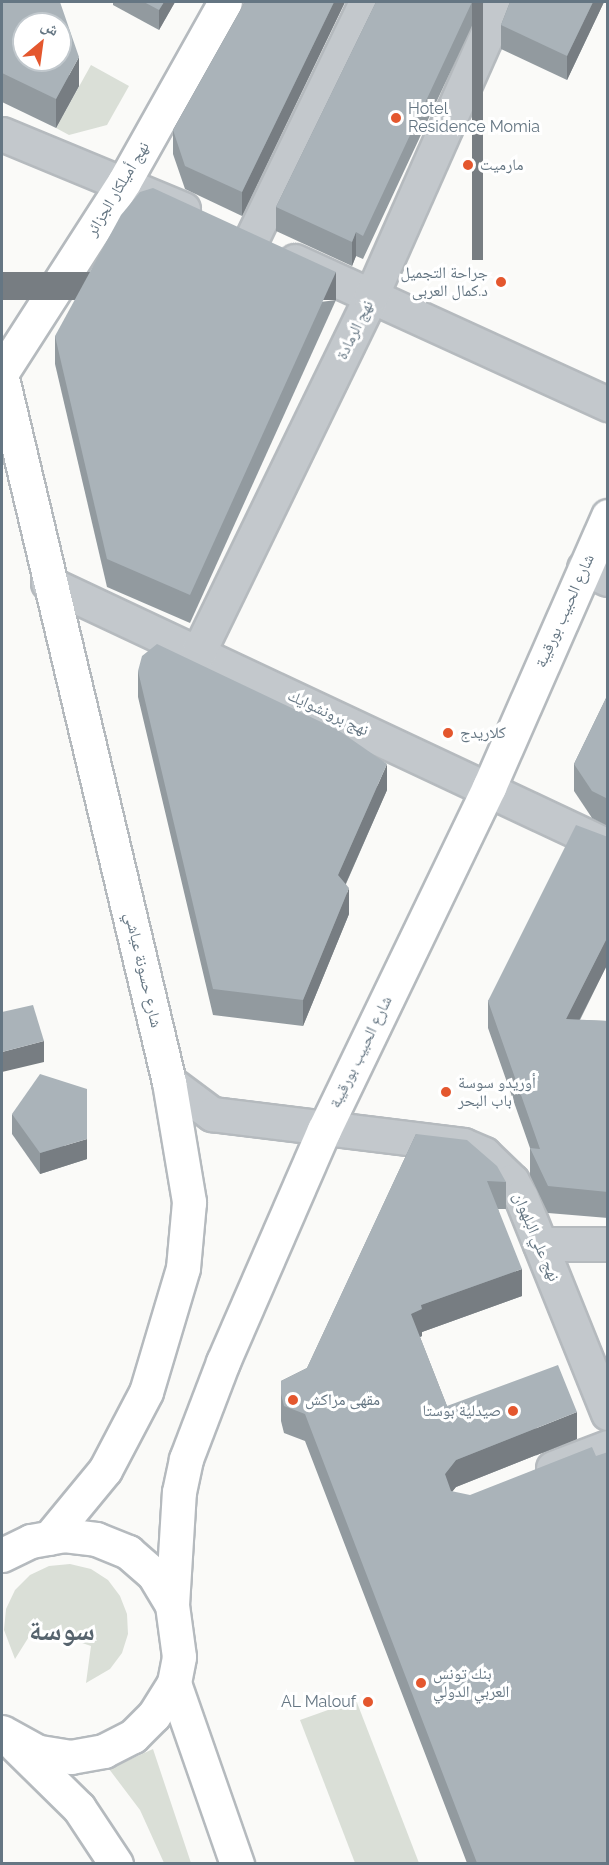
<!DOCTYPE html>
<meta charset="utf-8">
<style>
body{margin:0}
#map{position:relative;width:609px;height:1865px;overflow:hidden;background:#fafaf8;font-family:Raleway,"Noto Naskh Arabic",sans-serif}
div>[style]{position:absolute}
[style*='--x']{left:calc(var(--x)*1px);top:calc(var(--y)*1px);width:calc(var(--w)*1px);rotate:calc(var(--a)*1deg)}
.green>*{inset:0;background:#dadfd7}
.roads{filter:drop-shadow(2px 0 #b5babe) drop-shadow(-2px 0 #b5babe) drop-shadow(0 2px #b5babe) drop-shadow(0 -2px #b5babe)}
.minor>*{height:33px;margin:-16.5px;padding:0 16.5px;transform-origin:16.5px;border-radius:16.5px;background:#c3c8cc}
.major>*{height:33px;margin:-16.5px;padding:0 16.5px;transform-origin:16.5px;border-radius:16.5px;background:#fff}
.wall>*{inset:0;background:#929a9f}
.shaded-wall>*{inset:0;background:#777d82;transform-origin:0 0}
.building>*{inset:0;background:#aab3b9}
.dots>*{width:16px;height:16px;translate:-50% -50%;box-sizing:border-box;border:3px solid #fff;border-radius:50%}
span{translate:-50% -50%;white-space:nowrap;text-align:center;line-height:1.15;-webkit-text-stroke:6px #fff;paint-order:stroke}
.poi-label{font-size:16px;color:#657683}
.left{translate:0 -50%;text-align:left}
.right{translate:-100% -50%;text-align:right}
.street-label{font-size:16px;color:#657683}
.town-label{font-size:28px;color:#57646e;font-weight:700}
.frame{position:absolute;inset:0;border:3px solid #657683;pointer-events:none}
.north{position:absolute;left:12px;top:12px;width:60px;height:60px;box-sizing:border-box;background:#fff;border:2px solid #c1c8cd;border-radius:50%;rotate:29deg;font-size:16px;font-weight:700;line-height:24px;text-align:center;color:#657683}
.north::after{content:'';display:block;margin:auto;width:21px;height:27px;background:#e4572e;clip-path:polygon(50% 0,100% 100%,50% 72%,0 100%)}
</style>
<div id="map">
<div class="green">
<i style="clip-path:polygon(91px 65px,129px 86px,107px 125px,69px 135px,56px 128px)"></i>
<i style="clip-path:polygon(70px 1564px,91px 1569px,108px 1580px,120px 1596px,127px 1614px,128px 1634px,122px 1653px,110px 1669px,86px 1683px,91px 1646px,35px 1627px,15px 1659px,4px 1630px,6px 1609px,15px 1590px,30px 1575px,49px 1566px)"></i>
<i style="clip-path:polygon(356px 1700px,419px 1863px,355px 1863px,300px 1720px)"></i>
<i style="clip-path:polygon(153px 1749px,191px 1863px,164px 1863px,140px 1810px,109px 1769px)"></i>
</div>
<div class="roads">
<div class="minor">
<i style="--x:2;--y:134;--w:196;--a:22.5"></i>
<i style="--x:251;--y:240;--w:264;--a:-64.2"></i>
<i style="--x:295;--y:261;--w:344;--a:24.6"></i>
<i style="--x:584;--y:568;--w:26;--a:25"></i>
<i style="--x:48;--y:583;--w:619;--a:25.16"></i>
<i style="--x:198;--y:653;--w:397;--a:-64.1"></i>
<i style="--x:371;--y:296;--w:321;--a:-66.1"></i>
<i style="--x:169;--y:1082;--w:54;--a:36.7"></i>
<i style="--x:212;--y:1114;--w:253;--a:7"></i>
<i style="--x:463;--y:1145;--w:23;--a:23"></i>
<i style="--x:484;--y:1154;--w:39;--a:44"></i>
<i style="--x:512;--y:1181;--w:18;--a:61"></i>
<i style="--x:521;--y:1197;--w:233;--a:68.1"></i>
<i style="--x:540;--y:1244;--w:68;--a:0"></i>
<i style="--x:553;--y:1468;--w:59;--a:-20.9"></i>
</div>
<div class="major">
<i style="--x:2;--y:372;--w:226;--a:-57.3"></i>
<i style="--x:124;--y:182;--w:206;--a:-60.7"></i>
<i style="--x:2;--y:378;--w:724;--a:76.66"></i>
<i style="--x:169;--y:1082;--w:122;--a:80.5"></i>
<i style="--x:189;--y:1202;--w:66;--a:95.2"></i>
<i style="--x:183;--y:1268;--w:129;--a:106.6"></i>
<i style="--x:146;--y:1392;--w:88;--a:117.7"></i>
<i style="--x:105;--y:1470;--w:88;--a:129.5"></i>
<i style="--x:2;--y:1555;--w:32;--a:-26"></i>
<i style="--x:31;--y:1541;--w:34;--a:-10"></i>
<i style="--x:64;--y:1535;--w:32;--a:7"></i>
<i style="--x:96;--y:1539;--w:35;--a:22"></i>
<i style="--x:128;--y:1552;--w:35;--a:41"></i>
<i style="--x:154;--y:1575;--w:35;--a:59"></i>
<i style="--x:172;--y:1605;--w:52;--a:82.3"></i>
<i style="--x:179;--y:1657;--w:26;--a:101"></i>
<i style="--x:174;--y:1683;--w:38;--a:122"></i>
<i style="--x:154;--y:1715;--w:30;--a:135"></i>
<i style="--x:133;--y:1736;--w:33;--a:153"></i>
<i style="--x:104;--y:1751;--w:34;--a:170"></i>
<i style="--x:71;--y:1757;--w:33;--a:-171"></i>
<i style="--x:38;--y:1752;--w:41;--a:-150.9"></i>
<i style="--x:172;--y:1605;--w:113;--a:-86.5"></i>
<i style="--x:179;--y:1492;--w:34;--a:-78"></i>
<i style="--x:186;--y:1459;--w:104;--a:-69.1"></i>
<i style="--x:223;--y:1362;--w:253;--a:-66.5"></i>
<i style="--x:324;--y:1130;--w:381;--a:-64.3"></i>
<i style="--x:489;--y:787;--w:296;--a:-66.3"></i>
<i style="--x:174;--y:1683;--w:192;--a:70.8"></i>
<i style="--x:16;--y:1746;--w:88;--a:44.5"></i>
<i style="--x:79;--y:1808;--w:67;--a:56.5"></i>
</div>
</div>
<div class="wall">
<i style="clip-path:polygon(2px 2px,79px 86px,56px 128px,2px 102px)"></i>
<i style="clip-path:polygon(113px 2px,175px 2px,159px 30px,113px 5px)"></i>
<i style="clip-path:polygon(245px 2px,345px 2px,242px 216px,185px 189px,173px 154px,173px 130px)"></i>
<i style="clip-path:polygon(376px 2px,483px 2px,363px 259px,356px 256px,352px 266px,276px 231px,276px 207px)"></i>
<i style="clip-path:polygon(510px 2px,604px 2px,567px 80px,501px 49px,501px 25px)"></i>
<i style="clip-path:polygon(336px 300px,190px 623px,107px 587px,55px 364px,55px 336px)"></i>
<i style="clip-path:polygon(138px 671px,387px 790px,346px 884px,349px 914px,303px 1026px,213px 1015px,138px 697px)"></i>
<i style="clip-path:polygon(608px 694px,608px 826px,592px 818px,574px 791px,574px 764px)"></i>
<i style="clip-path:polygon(608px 837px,608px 963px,580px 1020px,608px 1021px,608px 1218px,548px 1213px,530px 1175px,530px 1148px,488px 1028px,488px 1001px)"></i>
<i style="clip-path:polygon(12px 1114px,87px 1159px,40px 1174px,12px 1134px)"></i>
<i style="clip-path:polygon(416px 1134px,506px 1182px,506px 1209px,498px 1209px,522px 1296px,422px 1332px,422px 1336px,420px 1337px,447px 1406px,577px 1439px,456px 1487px,452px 1491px,608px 1863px,467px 1863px,305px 1441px,284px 1433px,281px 1421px,281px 1381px,307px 1368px)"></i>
</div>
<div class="shaded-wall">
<i style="clip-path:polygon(164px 2px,175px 2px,159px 30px,159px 10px)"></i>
<i style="clip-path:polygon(334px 2px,345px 2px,242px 216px,242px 192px)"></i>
<i style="left:472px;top:2px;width:11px;height:258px"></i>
<i style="clip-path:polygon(593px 2px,604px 2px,567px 80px,567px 56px)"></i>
<i style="clip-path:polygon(79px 57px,79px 86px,56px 128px,56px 99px)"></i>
<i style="clip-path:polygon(356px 232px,356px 256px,352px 266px,352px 242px)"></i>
<i style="left:336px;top:272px;width:28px;height:354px;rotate:90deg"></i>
<i style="clip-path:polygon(387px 764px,387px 790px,338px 901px,338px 875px)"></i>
<i style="clip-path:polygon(349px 888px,349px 914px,303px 1026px,303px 1000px)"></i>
<i style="clip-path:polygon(608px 936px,608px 963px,566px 1046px,566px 1019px)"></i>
<i style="clip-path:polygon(44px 1041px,44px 1062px,2px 1072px,2px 1052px)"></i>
<i style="clip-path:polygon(87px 1139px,87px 1159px,40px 1174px,40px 1153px)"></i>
<i style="clip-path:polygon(522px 1269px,522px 1296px,422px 1332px,422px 1336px,411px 1341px,411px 1314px,421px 1305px)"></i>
<i style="clip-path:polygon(577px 1412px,577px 1439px,456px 1487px,445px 1501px,445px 1474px,456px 1460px)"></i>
</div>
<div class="building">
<i style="clip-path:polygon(evenodd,2px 2px,60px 2px,79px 57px,56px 99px,2px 73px,2px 2px,24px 24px,60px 24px,60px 60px,24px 60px,24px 24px)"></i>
<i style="clip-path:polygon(144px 2px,164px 2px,159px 10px)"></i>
<i style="clip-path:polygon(245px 2px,334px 2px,242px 192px,185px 166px,173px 130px)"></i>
<i style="clip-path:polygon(376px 2px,472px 2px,363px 236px,356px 232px,352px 242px,276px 207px)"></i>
<i style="clip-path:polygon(510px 2px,593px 2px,567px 56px,501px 25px)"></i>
<i style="clip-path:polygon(153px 188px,336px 272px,190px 595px,107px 559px,55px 336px,121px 215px,140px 192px)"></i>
<i style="clip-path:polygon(157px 644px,338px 730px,387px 764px,338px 875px,349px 888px,303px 1000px,213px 989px,138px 671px,142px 656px)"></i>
<i style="clip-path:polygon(608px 694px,608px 799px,592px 791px,574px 764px)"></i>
<i style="clip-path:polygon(576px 825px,608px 837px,608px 936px,566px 1019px,608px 1021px,608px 1192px,548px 1186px,530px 1148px,540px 1149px,488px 1001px)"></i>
<i style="clip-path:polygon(33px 1005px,44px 1041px,2px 1052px,2px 1012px)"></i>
<i style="clip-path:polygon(40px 1074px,87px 1089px,87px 1139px,40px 1153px,12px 1114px)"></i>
<i style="clip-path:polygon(416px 1134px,467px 1140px,497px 1166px,506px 1182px,487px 1181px,522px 1269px,421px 1305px,422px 1309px,411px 1314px,447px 1406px,558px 1365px,577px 1412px,456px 1460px,445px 1474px,451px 1491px,470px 1495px,592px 1447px,596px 1456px,608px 1452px,608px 1863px,477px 1863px,305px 1414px,284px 1406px,281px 1394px,281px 1381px,307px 1368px)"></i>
</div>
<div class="dots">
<i style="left:396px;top:118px;background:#e4572e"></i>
<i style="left:468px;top:165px;background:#e4572e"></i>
<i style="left:501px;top:282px;background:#e4572e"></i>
<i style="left:448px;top:733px;background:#e4572e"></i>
<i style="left:446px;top:1092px;background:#e4572e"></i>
<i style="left:293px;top:1400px;background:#e4572e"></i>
<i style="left:513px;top:1411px;background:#e4572e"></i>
<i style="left:421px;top:1683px;background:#e4572e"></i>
<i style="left:368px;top:1702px;background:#e4572e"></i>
</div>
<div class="poi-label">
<span class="left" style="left:408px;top:118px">Hotel<br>Residence Momia</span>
<span class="left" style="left:480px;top:165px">مارميت</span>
<span class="right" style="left:488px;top:282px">جراحة التجميل<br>د.كمال العربى</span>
<span class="left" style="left:460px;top:733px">كلاريدج</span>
<span class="left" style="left:458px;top:1092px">أوريدو سوسة<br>باب البحر</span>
<span class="left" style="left:305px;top:1400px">مقهى مراكش</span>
<span class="right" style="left:501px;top:1411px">صيدلية بوستا</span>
<span class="left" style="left:433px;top:1683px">بنك تونس<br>العربي الدولي</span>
<span class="right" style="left:356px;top:1702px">AL Malouf</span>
</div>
<div class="street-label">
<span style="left:118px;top:189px;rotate:-59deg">نهج أميلكار الجزائر</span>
<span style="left:355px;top:330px;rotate:-64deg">نهج الرمادة</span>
<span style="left:565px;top:611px;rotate:-66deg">شارع الحبيب بورقيبة</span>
<span style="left:328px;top:713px;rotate:25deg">نهج برونشوايك</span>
<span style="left:143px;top:970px;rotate:77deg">شارع حسونة عياشي</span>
<span style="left:361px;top:1052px;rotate:-64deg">شارع الحبيب بورقيبة</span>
<span style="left:536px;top:1237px;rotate:67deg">نهج علي البلهوان</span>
</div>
<div class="town-label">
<span style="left:62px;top:1631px">سوسة</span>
</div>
<div class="frame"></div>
<div class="north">ش</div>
</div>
